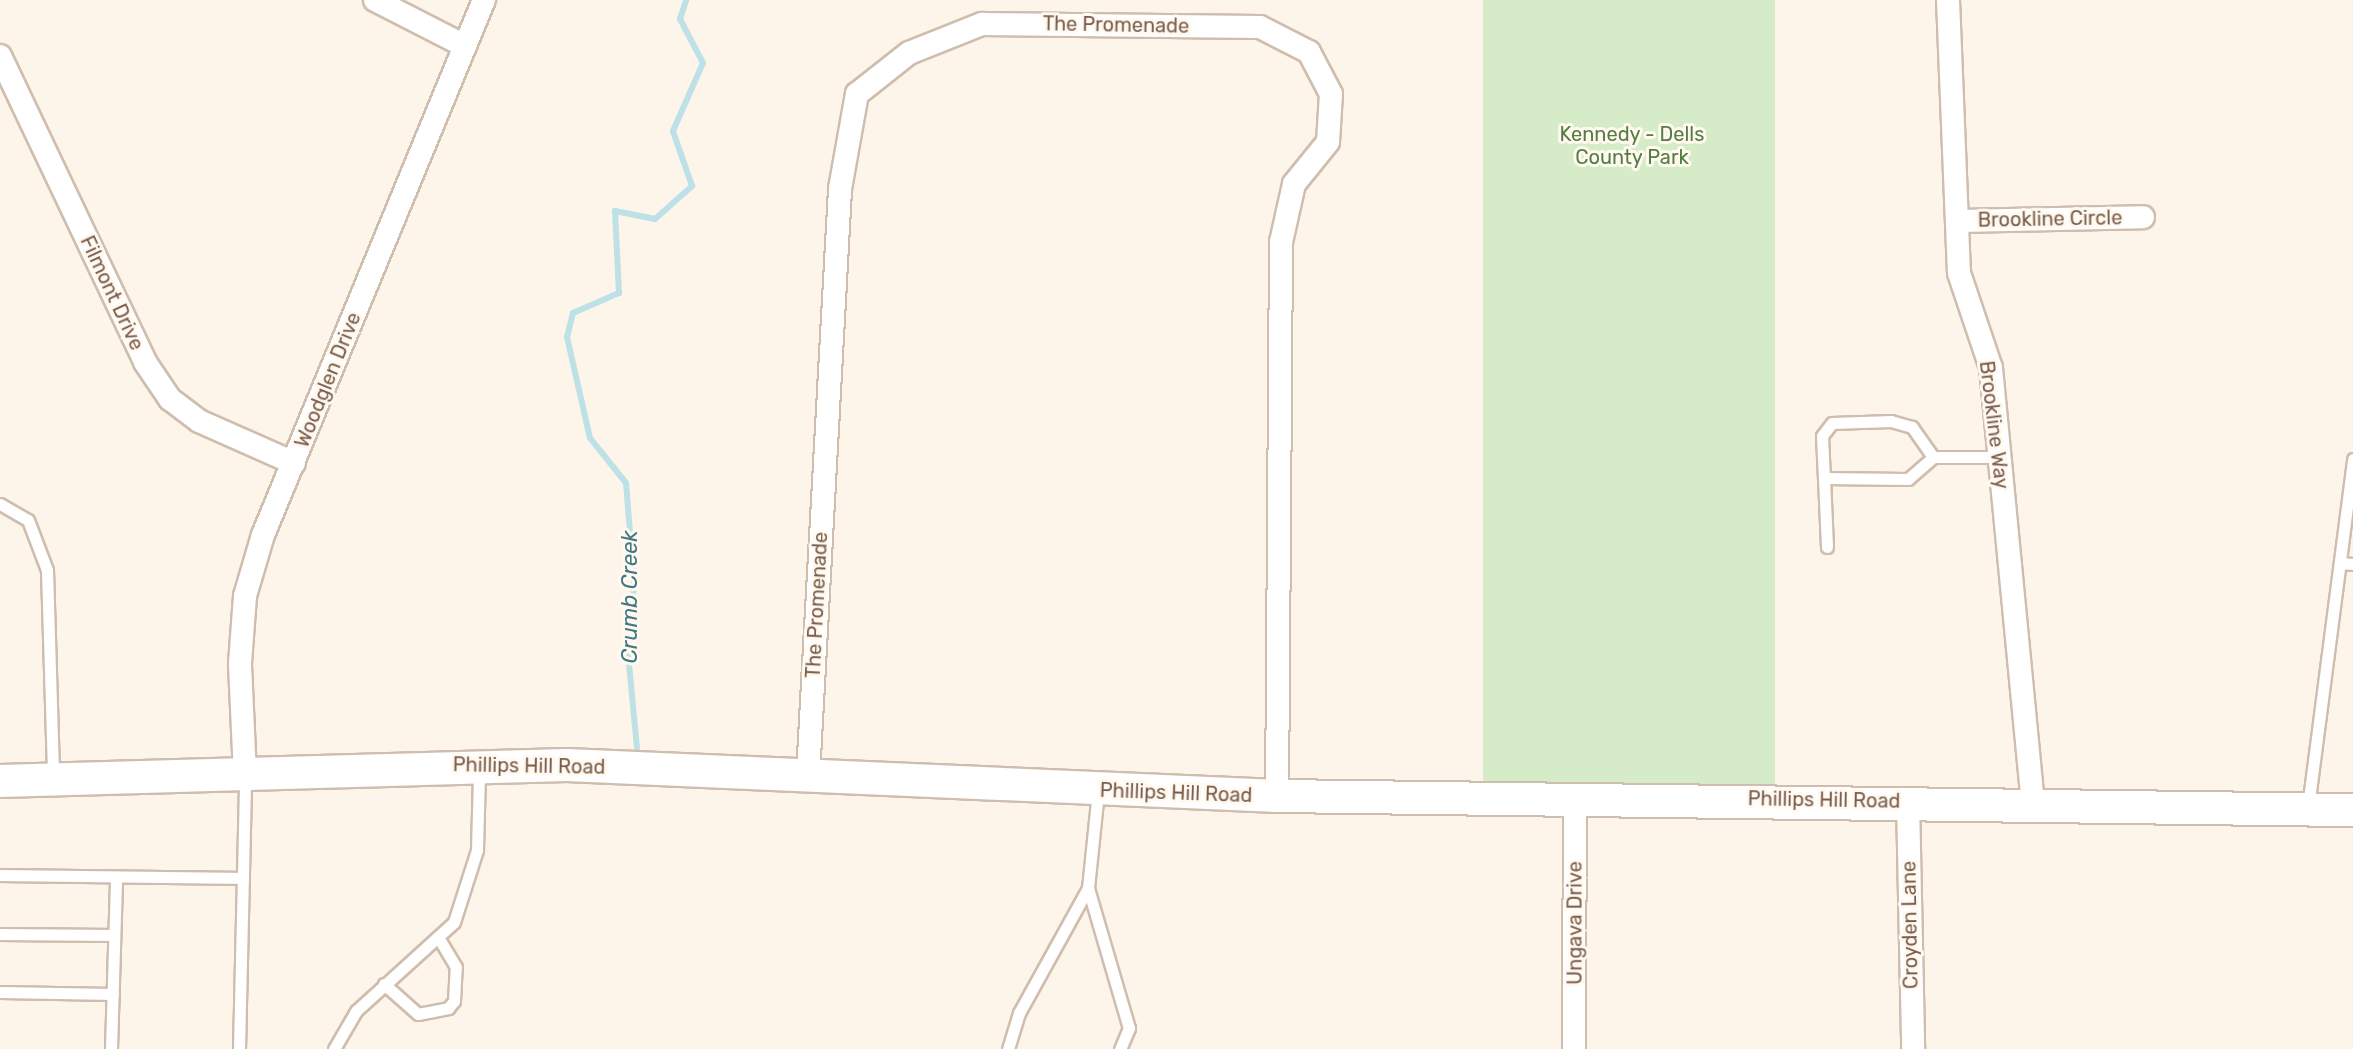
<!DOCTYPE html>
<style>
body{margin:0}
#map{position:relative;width:2353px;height:1049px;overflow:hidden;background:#fdf5ea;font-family:Rubik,sans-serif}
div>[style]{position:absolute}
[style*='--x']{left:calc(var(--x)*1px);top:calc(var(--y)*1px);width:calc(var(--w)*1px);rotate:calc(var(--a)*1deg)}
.green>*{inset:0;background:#d6ebc7;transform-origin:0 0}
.stream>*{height:6px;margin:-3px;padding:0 3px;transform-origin:3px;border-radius:3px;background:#bde1e7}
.roads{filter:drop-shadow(2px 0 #cfbdae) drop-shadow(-2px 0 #cfbdae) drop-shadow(0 2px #cfbdae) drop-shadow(0 -2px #cfbdae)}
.lane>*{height:11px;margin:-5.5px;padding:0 5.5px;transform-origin:5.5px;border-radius:5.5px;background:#fff}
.street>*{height:22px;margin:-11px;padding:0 11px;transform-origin:11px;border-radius:11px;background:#fff}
.secondary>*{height:32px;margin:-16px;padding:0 16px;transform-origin:16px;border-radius:16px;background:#fff}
span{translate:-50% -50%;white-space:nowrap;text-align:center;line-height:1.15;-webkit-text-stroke:6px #fff9f0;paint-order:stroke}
.street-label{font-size:20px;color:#785c4c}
.park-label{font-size:20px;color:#547d44}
.water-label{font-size:22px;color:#437883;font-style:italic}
</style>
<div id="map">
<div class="green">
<i style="left:1483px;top:0;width:292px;height:788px"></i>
</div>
<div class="stream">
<i style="--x:637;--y:748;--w:96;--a:-95.4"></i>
<i style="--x:628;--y:652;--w:68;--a:-85"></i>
<i style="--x:634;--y:584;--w:101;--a:-94.5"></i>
<i style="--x:626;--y:483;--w:58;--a:-128.7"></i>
<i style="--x:590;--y:438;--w:104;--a:-102.8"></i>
<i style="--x:567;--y:337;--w:25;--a:-76"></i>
<i style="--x:573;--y:313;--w:50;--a:-23.5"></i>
<i style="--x:619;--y:293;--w:82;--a:-92.8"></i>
<i style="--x:615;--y:211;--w:41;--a:11.3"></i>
<i style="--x:655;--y:219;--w:50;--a:-41.7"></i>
<i style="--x:692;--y:186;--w:58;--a:-109.1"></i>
<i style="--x:673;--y:131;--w:74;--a:-66.2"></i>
<i style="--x:703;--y:63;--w:50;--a:-117.6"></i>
<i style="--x:680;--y:19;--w:20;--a:-72"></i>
</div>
<div class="roads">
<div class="lane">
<i style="--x:1933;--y:457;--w:37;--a:-125"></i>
<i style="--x:1912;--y:427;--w:22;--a:-164"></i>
<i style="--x:1891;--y:421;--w:59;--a:178.1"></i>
<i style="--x:1832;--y:423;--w:16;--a:128"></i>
<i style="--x:1822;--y:436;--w:42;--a:87.3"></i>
<i style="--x:1824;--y:478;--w:84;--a:0.7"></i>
<i style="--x:1908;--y:479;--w:33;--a:-41"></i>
<i style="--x:1933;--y:457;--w:67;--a:0"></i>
<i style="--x:1824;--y:478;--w:69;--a:87.5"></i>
<i style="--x:0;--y:504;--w:32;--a:30"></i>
<i style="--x:28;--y:520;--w:53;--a:69.2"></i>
<i style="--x:47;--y:570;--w:207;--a:88.3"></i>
<i style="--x:2340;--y:563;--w:13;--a:4"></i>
<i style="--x:2308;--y:807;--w:351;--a:-82.6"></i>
<i style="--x:0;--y:875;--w:243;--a:0.7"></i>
<i style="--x:1088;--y:888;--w:146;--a:73.7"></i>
<i style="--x:1129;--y:1028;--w:23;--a:113"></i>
<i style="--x:0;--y:934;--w:114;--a:0.5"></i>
<i style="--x:384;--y:984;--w:45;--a:41.4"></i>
<i style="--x:418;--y:1014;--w:31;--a:-11"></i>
<i style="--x:448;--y:1008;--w:9;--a:-49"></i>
<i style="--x:454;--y:1001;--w:34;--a:-87"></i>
<i style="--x:456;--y:967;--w:35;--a:-121"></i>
<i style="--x:0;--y:992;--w:113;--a:1"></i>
<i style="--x:111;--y:1049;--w:172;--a:-88.3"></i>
<i style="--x:239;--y:1049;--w:271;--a:-88.7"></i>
<i style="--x:334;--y:1049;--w:44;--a:-59.9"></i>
<i style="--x:356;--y:1011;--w:132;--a:-42.2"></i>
<i style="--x:454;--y:922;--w:76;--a:-72.3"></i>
<i style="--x:477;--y:850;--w:79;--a:-88.5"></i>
<i style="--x:1008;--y:1049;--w:38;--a:-73"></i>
<i style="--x:1019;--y:1013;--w:143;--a:-61.1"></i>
<i style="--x:1088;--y:888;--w:98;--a:-84.1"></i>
</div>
<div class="street">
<i style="--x:375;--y:0;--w:101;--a:27.1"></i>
<i style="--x:1948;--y:0;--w:273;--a:87.7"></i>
<i style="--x:1959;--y:273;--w:100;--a:71.4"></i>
<i style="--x:1991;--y:368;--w:440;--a:84.5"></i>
<i style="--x:0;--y:56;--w:339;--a:64.6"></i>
<i style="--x:145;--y:362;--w:45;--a:56"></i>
<i style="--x:170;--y:399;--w:36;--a:37"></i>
<i style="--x:199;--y:421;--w:104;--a:23.9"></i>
<i style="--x:1958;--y:221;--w:185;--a:-1.2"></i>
<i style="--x:245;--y:775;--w:112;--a:-92.6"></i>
<i style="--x:240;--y:663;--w:67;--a:-85.7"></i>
<i style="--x:245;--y:596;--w:64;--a:-73.6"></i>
<i style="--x:263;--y:535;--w:579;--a:-67.56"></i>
<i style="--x:808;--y:775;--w:587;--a:-86.87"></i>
<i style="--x:840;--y:189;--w:97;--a:-79.9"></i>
<i style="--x:857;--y:94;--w:66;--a:-38.3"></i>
<i style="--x:909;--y:53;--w:79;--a:-21.7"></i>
<i style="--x:982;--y:24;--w:278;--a:0.6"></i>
<i style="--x:1260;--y:27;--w:55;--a:27"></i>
<i style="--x:1309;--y:52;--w:47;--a:62.4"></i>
<i style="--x:1331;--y:94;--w:48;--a:93.6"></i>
<i style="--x:1328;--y:142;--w:54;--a:129"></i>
<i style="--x:1294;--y:184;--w:59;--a:102.6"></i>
<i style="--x:1281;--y:242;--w:554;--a:90.41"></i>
<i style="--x:1908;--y:801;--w:248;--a:88.8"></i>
<i style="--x:1574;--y:1049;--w:252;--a:-89.8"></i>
</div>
<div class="secondary">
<i style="--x:0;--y:781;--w:567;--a:-1.62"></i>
<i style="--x:567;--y:765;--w:711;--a:2.5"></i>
<i style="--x:1277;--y:796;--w:1076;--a:0.75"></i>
</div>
</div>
<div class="street-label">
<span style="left:1116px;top:25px;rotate:1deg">The Promenade</span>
<span style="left:2050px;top:219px;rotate:-1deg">Brookline Circle</span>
<span style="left:112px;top:293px;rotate:65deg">Filmont Drive</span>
<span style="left:328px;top:380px;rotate:-68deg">Woodglen Drive</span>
<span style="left:1994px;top:425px;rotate:83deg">Brookline Way</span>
<span style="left:817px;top:605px;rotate:-87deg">The Promenade</span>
<span style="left:529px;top:766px;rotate:1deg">Phillips Hill Road</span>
<span style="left:1176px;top:793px;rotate:2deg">Phillips Hill Road</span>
<span style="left:1824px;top:800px;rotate:1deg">Phillips Hill Road</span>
<span style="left:1575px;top:923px;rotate:-90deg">Ungava Drive</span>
<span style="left:1910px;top:925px;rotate:-91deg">Croyden Lane</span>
</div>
<div class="park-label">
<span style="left:1632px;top:146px">Kennedy - Dells<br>County Park</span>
</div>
<div class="water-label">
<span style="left:630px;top:597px;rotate:-90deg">Crumb Creek</span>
</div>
</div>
